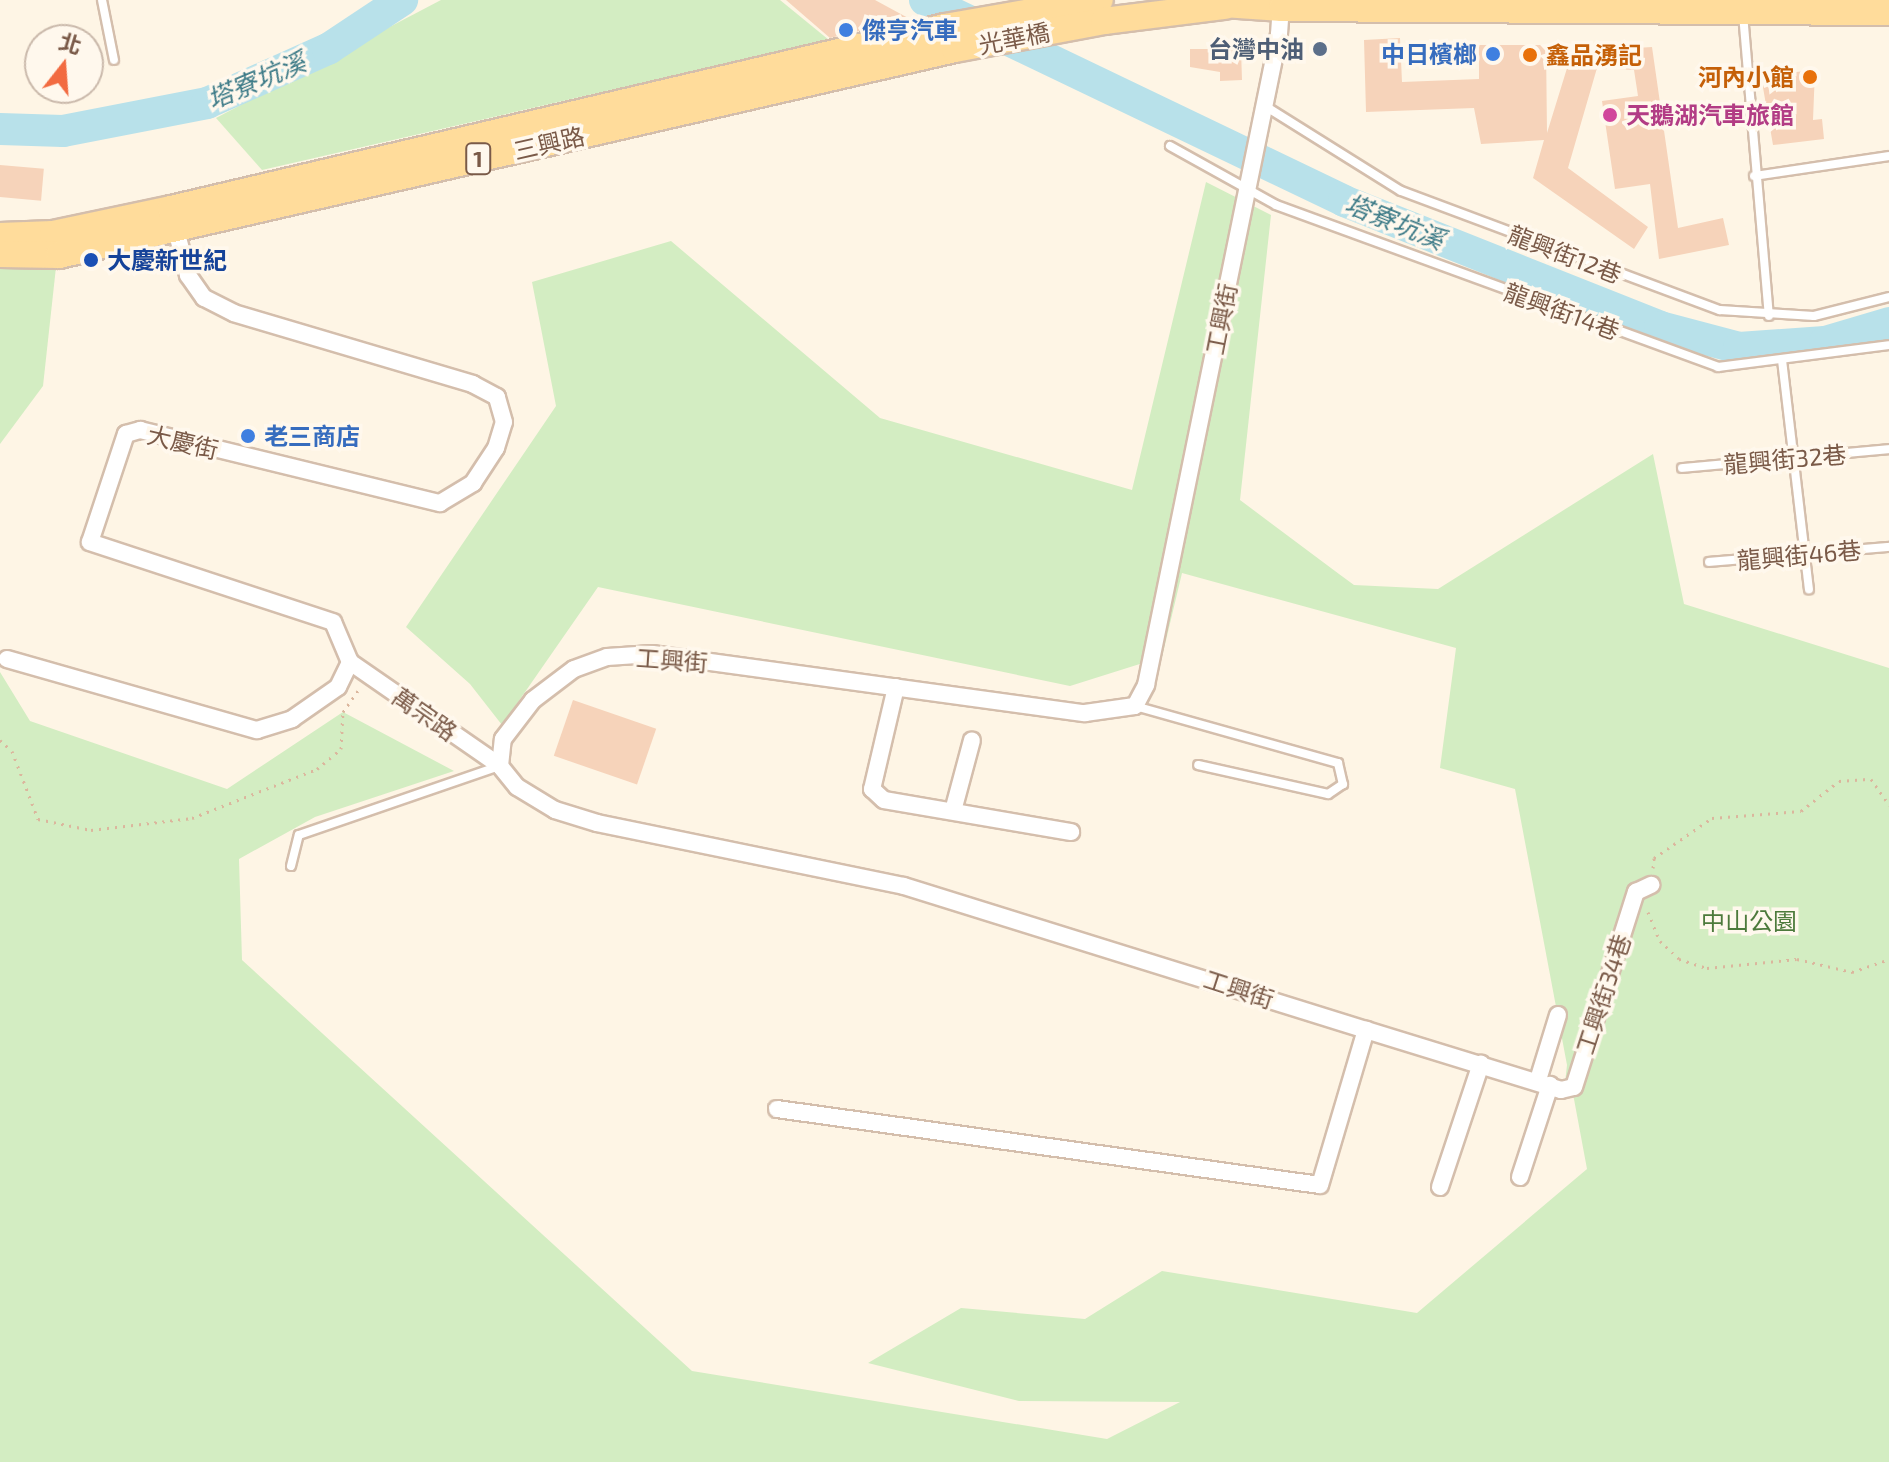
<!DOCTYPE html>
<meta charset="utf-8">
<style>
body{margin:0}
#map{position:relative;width:1889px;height:1462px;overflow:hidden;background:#fef5e5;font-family:"Exo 2","Noto Sans TC",sans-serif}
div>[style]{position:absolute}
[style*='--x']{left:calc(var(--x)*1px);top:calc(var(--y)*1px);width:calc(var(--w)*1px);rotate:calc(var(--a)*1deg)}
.green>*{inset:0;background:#d3edc2}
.river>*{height:32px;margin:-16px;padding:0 16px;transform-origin:16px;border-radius:16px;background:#b8e1ea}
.building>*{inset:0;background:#f6d3ba;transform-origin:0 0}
.path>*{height:3px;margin-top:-1.5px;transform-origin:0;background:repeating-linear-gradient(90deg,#dbb69d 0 2px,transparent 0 8px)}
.roads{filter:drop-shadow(2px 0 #d4beac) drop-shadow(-2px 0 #d4beac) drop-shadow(0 2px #d4beac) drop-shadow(0 -2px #d4beac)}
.service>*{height:8px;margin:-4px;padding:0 4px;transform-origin:4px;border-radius:4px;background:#fff}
.minor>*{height:16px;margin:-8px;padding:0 8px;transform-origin:8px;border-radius:8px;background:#fff}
.primary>*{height:26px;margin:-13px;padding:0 13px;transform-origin:13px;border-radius:13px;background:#ffdc9b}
.dots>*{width:22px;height:22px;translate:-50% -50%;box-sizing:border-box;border:4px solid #fff8ed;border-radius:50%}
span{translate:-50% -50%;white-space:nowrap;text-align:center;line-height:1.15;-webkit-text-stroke:7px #fff8ed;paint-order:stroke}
.shield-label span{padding:2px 6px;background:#fff8ed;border:2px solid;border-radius:6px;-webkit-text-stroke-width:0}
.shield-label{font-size:22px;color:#7a5a48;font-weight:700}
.shop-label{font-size:24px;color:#366cbe;font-weight:700}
.left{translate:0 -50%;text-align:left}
.right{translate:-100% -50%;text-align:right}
.street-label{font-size:24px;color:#7a5a48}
.service-label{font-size:24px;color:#4e5e75;font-weight:700}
.food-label{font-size:24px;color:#c56008;font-weight:700}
.hotel-label{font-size:24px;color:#b23c85;font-weight:700}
.transit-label{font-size:24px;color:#164399;font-weight:700}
.park-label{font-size:24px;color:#4d7a3c}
.water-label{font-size:26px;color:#3c7a87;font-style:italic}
.north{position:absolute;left:24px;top:24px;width:80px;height:80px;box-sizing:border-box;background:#fff8ed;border:2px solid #cab9ab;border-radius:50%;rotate:17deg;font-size:22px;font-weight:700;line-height:32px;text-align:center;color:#7a5a48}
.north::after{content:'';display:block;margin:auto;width:28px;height:36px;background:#f26b41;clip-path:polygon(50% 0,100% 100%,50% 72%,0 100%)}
</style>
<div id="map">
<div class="green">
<i style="clip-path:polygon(441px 0,780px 0,829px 40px,262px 170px,216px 118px)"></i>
<i style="clip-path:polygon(1206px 182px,1271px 215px,1240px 500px,1339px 574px,1354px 585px,1438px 589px,1653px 454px,1684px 604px,1889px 668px,1889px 1462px,0 1462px,0 672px,30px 721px,227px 789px,343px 712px,454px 771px,315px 817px,239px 859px,242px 960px,692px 1371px,1107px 1439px,1180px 1402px,1019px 1401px,868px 1363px,961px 1308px,1085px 1319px,1162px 1271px,1417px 1313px,1587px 1169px,1571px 1083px,1565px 1083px,1567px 1065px,1515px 789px,1440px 768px,1456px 648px,1182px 573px,1162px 657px,1070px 686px,598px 587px,502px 725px,470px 684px,406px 627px,556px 406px,532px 282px,671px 241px,880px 418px,1132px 490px)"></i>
<i style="clip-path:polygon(0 261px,56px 267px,43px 386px,0 444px)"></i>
</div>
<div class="river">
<i style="--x:925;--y:0;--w:465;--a:25.6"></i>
<i style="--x:1344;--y:201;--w:340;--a:21.7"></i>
<i style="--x:1660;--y:327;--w:82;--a:14.9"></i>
<i style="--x:1739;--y:348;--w:86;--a:-4"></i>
<i style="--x:1825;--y:342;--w:67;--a:-16.5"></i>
<i style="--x:0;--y:129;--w:63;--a:1.8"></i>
<i style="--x:63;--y:131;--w:147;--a:-11"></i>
<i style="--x:207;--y:103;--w:133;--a:-24.1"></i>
<i style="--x:328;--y:49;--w:89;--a:-33.5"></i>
</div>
<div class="building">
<i style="clip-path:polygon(786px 0,875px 0,910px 19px,830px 38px)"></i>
<i style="clip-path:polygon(1400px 38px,1402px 82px,1479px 79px,1479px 45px,1546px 45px,1547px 133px,1572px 52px,1652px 47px,1678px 228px,1723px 218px,1729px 245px,1659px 259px,1650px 184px,1615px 189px,1602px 101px,1638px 96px,1634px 70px,1597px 68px,1568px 168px,1648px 227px,1634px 249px,1533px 178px,1544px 140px,1481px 144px,1474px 108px,1366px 112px,1364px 40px)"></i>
<i style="clip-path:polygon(1190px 49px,1241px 49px,1242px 80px,1220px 81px,1220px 72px,1190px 67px)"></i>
<i style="clip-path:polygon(1815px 70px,1813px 120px,1822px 119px,1824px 139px,1773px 145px,1761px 76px)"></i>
<i style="left:0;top:165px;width:44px;height:32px;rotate:5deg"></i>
<i style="left:573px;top:700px;width:88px;height:59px;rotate:19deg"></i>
</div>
<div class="path">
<i style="--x:0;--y:740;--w:16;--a:43"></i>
<i style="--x:12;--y:751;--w:73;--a:69.1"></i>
<i style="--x:38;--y:819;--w:54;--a:11.7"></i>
<i style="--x:91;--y:830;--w:102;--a:-6.8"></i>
<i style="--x:192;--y:818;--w:134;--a:-21.4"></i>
<i style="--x:317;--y:769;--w:31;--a:-40"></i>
<i style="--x:341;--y:749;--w:37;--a:-87"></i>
<i style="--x:343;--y:712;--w:29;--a:-55"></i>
<i style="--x:1653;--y:868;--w:10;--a:-84"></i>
<i style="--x:1654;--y:858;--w:70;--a:-34.6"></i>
<i style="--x:1712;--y:818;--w:89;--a:-4.5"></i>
<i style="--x:1801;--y:811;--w:48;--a:-38.3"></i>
<i style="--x:1839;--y:781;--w:32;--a:-4"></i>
<i style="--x:1871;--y:779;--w:32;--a:55"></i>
<i style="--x:1648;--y:912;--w:31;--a:68"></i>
<i style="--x:1660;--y:941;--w:26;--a:43"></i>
<i style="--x:1679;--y:959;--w:29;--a:18"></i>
<i style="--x:1707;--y:968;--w:90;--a:-5.7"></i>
<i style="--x:1797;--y:959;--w:57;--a:13.3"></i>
<i style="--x:1852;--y:972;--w:39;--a:-19"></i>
</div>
<div class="roads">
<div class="service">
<i style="--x:102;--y:0;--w:61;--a:78.7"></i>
<i style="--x:1743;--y:14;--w:303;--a:85.1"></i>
<i style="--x:1265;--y:106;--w:160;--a:32"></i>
<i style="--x:1401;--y:191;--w:340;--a:20.5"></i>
<i style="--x:1720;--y:310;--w:94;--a:3.7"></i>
<i style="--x:1814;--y:316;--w:77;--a:-14.2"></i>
<i style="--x:1170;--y:146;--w:121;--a:29.1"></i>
<i style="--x:1276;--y:205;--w:471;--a:20.1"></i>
<i style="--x:1718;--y:367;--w:172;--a:-7.3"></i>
<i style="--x:1754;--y:176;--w:136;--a:-8.4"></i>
<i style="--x:1782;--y:360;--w:231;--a:83.3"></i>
<i style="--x:1682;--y:468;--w:208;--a:-5.2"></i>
<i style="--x:1709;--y:562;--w:181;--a:-4.8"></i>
<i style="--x:1135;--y:706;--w:211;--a:15.7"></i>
<i style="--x:1338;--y:763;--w:22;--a:77"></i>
<i style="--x:1343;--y:784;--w:18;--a:146"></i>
<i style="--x:1328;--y:794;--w:133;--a:-167.4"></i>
<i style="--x:291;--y:866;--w:32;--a:-76"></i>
<i style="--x:299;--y:835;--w:212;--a:-19"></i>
</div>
<div class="minor">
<i style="--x:7;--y:659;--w:260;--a:15.9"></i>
<i style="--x:257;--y:730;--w:37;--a:-17"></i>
<i style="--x:292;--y:719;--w:56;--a:-34.8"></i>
<i style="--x:338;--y:687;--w:28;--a:-64"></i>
<i style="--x:350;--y:662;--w:43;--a:-113"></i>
<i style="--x:333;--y:622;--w:256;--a:-161.8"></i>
<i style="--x:90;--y:542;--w:114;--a:-71.6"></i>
<i style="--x:126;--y:434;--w:15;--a:-16"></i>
<i style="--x:140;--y:430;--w:309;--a:13.7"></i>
<i style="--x:440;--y:503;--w:39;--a:-31"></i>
<i style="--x:473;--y:483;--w:42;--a:-56.7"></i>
<i style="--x:496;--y:448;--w:27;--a:-73"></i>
<i style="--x:504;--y:422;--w:26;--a:-106"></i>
<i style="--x:497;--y:397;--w:27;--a:-152"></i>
<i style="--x:473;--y:384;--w:249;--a:-163.5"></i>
<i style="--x:234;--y:313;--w:34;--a:-153"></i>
<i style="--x:204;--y:298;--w:28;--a:-125"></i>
<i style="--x:188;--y:275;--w:58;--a:-105"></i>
<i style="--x:350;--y:662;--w:183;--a:34.7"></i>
<i style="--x:896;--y:687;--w:105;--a:103.2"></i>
<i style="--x:872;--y:789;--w:16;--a:43"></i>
<i style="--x:884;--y:800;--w:190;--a:9.7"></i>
<i style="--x:953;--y:811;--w:73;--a:-75"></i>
<i style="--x:1366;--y:1030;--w:204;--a:17.1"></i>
<i style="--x:1561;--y:1090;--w:13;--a:-13"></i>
<i style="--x:1574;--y:1087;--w:205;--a:-72.4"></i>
<i style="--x:1636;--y:892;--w:17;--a:-25"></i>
<i style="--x:1538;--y:1080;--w:68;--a:-72.9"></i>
<i style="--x:777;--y:1109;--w:548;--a:7.97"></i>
<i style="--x:1320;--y:1185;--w:162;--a:-73.5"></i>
<i style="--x:1366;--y:1030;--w:484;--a:-162.7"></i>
<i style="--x:904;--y:886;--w:313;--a:-168.4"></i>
<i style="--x:597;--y:823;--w:44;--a:-162.8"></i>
<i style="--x:555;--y:810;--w:44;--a:-148.8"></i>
<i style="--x:517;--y:787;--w:27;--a:-129"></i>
<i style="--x:500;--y:766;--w:27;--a:-84"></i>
<i style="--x:503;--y:739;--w:49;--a:-52.4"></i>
<i style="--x:533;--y:700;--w:51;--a:-37.1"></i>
<i style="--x:574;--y:669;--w:35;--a:-20"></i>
<i style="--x:607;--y:657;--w:45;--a:-3.8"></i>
<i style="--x:652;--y:654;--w:437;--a:7.8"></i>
<i style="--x:1085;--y:713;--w:50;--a:-8"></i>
<i style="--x:1135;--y:706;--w:24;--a:-62"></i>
<i style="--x:1146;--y:685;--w:664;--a:-78.45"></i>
<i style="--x:1279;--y:34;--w:32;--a:-86"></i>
<i style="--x:1520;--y:1177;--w:97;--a:-71.9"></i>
<i style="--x:1440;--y:1187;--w:130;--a:-71.6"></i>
</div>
<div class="primary">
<i style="--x:1209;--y:3;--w:73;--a:3.9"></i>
<i style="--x:1282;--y:8;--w:607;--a:0.38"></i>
<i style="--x:0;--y:236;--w:53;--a:-2.2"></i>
<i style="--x:53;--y:234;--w:121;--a:-12"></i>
<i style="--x:171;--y:209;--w:795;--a:-13.23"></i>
<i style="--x:945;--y:27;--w:157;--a:-9.9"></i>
<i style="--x:0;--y:254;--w:59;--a:1"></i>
<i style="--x:59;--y:255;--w:919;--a:-12.95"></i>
<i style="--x:955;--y:49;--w:152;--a:-10.6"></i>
<i style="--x:1104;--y:21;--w:122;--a:-7.1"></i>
</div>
</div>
<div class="dots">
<i style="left:846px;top:30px;background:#3f7fe0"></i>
<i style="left:1320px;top:49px;background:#5c6f8a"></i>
<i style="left:1493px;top:54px;background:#3f7fe0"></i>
<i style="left:1530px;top:55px;background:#e8710a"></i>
<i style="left:1810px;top:77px;background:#e8710a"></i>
<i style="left:1610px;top:115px;background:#d1479c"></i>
<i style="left:91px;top:260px;background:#1a4fb4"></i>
<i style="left:248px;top:436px;background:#3f7fe0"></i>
</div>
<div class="shield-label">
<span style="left:478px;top:159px">1</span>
</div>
<div class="shop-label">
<span class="left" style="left:862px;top:30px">傑亨汽車</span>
<span class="right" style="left:1477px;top:54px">中日檳榔</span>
<span class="left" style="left:264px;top:436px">老三商店</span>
</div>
<div class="street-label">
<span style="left:1014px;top:38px;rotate:-11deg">光華橋</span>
<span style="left:549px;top:143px;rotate:-13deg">三興路</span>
<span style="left:1565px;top:254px;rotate:21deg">龍興街12巷</span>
<span style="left:1562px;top:311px;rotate:20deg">龍興街14巷</span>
<span style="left:1221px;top:319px;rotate:-79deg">工興街</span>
<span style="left:183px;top:442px;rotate:13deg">大慶街</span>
<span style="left:1785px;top:459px;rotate:-5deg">龍興街32巷</span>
<span style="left:1799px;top:555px;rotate:-5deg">龍興街46巷</span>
<span style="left:672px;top:660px;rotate:4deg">工興街</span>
<span style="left:425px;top:714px;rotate:35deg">萬宗路</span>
<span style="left:1239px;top:989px;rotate:18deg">工興街</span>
<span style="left:1603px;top:994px;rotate:-72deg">工興街34巷</span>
</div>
<div class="service-label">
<span class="right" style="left:1304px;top:49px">台灣中油</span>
</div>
<div class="food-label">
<span class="left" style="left:1546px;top:55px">鑫品湧記</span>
<span class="right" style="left:1794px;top:77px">河內小館</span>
</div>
<div class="hotel-label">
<span class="left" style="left:1626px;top:115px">天鵝湖汽車旅館</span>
</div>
<div class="transit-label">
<span class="left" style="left:107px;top:260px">大慶新世紀</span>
</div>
<div class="park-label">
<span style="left:1749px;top:921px">中山公園</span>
</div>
<div class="water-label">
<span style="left:256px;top:80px;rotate:-23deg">塔寮坑溪</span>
<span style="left:1395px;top:221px;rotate:22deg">塔寮坑溪</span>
</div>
<div class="north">北</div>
</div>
